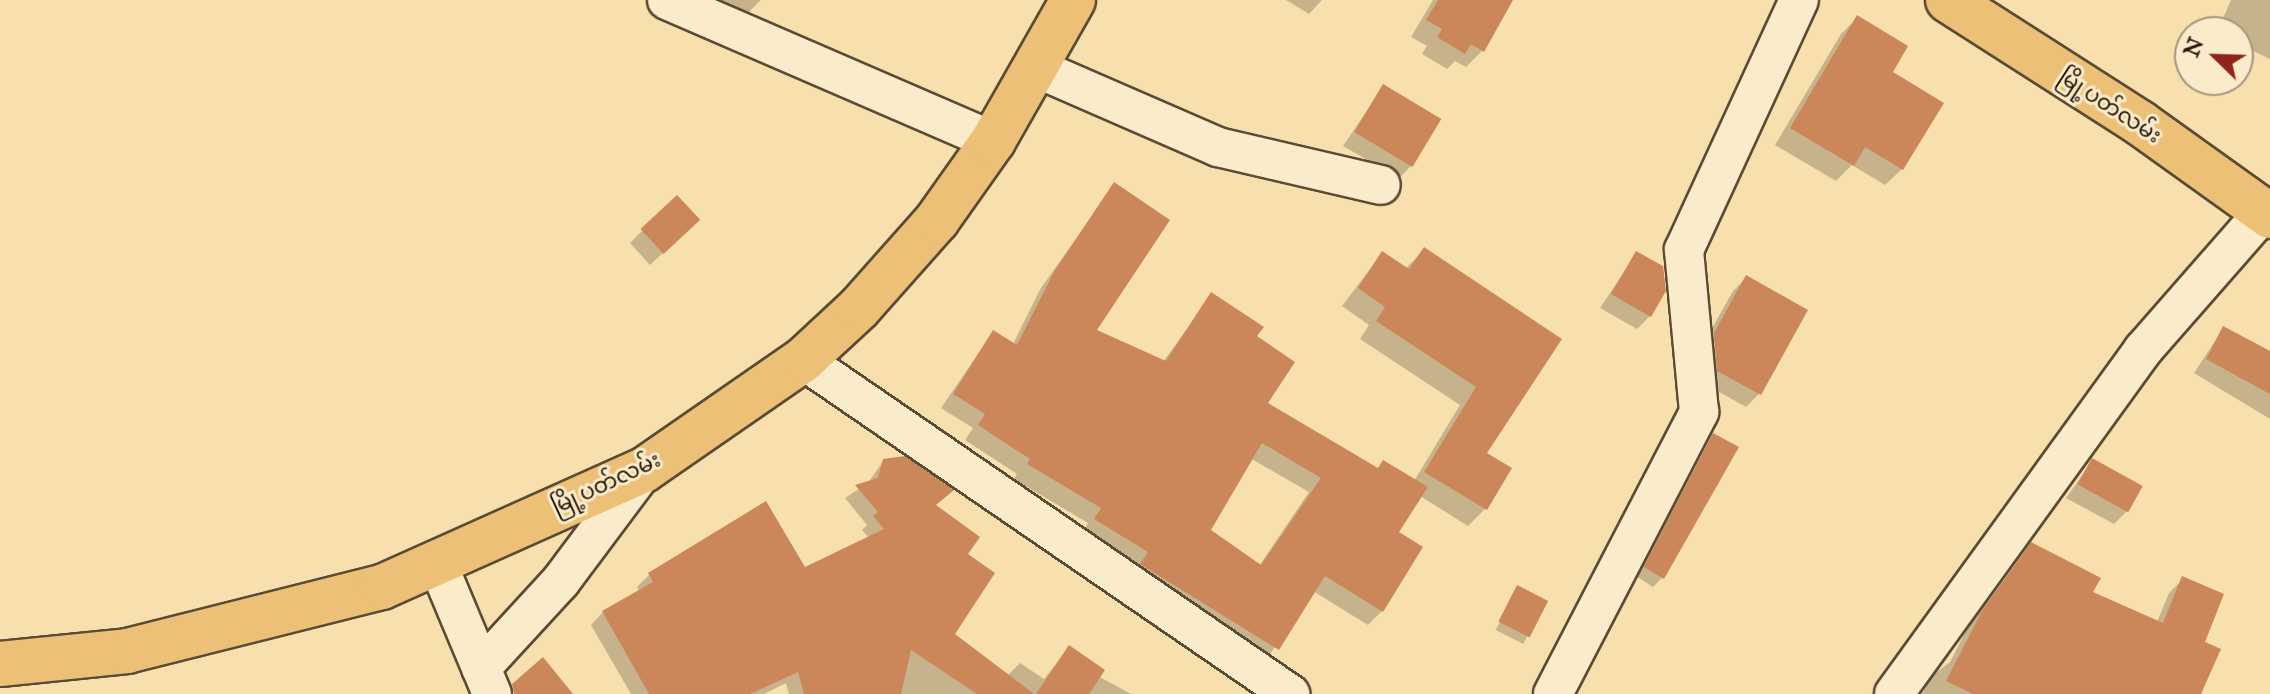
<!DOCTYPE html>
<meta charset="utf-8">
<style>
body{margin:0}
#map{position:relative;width:2270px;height:694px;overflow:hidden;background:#f8e0ae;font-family:"IM FELL Great Primer","Noto Sans Myanmar",serif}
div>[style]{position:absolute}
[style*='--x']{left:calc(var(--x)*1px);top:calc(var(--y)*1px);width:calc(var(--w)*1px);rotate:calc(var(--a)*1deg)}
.shadow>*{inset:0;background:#0003;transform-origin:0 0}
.building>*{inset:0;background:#cb865a;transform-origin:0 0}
.roads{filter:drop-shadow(2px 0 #5a4b34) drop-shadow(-2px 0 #5a4b34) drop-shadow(0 2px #5a4b34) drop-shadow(0 -2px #5a4b34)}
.minor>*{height:38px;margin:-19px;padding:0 19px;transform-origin:19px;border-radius:19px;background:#faebca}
.major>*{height:44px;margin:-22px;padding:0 22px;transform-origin:22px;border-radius:22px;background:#ecc077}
span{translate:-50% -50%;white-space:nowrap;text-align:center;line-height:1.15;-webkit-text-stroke:6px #faebca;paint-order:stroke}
.street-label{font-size:22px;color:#25190b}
.north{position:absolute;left:2174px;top:16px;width:80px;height:80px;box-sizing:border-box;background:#faebca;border:2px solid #a5977e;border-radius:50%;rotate:293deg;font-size:22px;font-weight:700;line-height:32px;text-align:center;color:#25190b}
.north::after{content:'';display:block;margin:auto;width:28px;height:36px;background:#8f2418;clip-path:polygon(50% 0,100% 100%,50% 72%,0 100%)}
</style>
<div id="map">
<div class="shadow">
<i style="clip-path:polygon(717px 0,761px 0,747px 14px)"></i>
<i style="clip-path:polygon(1286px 0,1322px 0,1309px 14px)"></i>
<i style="clip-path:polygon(1433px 0,1511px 0,1482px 51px,1466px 67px,1455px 61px,1447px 69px,1422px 54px,1427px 46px,1411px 37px)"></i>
<i style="clip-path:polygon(2231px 0,2270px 0,2270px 59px,2238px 44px,2238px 32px,2217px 32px)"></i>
<i style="clip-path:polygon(1857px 18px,1890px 73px,1902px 169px,1885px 185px,1852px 165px,1836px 181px,1775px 145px,1841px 34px)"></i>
<i style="clip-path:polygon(1383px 87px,1412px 165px,1399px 178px,1343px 146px)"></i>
<i style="clip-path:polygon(evenodd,1114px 185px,1094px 331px,1163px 362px,1212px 294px,1254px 337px,1265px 404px,1377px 469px,1384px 462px,1414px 481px,1460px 405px,1360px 339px,1369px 325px,1342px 306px,1382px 253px,1405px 269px,1424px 250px,1560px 339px,1484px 454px,1486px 508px,1468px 526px,1420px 496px,1397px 533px,1382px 611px,1368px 625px,1313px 591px,1264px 663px,1082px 534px,1088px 523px,1014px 479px,1017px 474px,965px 440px,973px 428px,941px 408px,993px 332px,1013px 344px,1041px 288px,1114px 185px,1250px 458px,1309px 492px,1259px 566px,1208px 531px,1250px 458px)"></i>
<i style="clip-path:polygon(643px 230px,684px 233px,650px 265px,630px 243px)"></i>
<i style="clip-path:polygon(1636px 254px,1650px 316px,1637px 329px,1600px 308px)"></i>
<i style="clip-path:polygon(1746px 278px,1759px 394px,1746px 407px,1705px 384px,1701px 348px,1733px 291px)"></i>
<i style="clip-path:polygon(2223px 329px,2270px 356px,2270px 419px,2194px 373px)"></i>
<i style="clip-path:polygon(1713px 436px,1662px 578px,1653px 587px,1636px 576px)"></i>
<i style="clip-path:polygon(884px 460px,934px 506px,965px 555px,952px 635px,1007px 676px,1020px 663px,1044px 679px,1069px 648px,1098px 676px,1131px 694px,789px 694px,786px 683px,764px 694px,631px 694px,591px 625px,603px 612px,640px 592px,637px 587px,649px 575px,804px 569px,869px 538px,862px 530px,867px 525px,845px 498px,868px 483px)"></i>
<i style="clip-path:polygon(2093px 460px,2127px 511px,2114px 524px,2066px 498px)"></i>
<i style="clip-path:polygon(2032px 544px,2090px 593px,2157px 622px,2169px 593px,2183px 579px,2202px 643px,2199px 694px,1922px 694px,1933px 675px,1950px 662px,1968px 627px)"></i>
<i style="left:1517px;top:588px;width:31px;height:47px;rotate:27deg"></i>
</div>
<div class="building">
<i style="clip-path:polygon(1438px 0,1513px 0,1484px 52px,1471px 44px,1465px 54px,1437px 37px,1442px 29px,1426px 20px)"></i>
<i style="clip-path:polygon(1857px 15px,1908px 46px,1893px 72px,1944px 103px,1903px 170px,1865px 147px,1854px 166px,1790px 128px)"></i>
<i style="left:1383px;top:84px;width:68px;height:56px;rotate:31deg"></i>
<i style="clip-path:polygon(evenodd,1114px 182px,1170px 220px,1097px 330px,1166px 361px,1211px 292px,1264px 327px,1257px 336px,1295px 362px,1268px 403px,1378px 468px,1383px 460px,1428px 487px,1399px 532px,1423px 547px,1383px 612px,1325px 576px,1279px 650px,1140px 564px,1148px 552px,1094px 519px,1101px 508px,1027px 464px,1030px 459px,978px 425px,985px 414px,953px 394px,993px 330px,1017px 345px,1054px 272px,1114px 182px,1262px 443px,1321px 478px,1261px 565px,1211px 530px,1262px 443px)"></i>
<i style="left:677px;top:195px;width:34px;height:50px;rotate:47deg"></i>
<i style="clip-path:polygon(1424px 247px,1562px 339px,1487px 453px,1512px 468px,1487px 510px,1424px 472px,1476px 387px,1376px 321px,1385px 307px,1358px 288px,1382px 251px,1409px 269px)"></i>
<i style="clip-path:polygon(1636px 251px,1663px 266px,1666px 291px,1651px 317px,1611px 294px)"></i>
<i style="clip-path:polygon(1746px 275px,1808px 310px,1761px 395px,1717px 371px,1714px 333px)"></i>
<i style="clip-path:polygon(2223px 326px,2270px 351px,2270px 394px,2206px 359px)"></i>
<i style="clip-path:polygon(1713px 433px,1739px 447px,1664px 579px,1644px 567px)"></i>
<i style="clip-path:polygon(905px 456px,954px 490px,936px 505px,980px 537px,968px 554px,995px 573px,955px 634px,1034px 694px,977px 694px,911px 650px,901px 694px,804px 694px,798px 672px,750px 694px,649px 694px,602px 611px,653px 582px,648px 573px,766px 501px,805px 567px,884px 529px,873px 516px,878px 512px,855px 485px,878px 478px,883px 459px)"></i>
<i style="left:2092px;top:458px;width:58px;height:30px;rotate:29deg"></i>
<i style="clip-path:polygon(2031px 542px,2101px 578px,2093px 592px,2163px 623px,2182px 576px,2224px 594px,2205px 642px,2221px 649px,2201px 694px,1973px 694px,1946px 681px,1982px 611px)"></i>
<i style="left:1517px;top:585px;width:35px;height:41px;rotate:27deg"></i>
<i style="clip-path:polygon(1069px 645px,1105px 670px,1089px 694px,1036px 694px)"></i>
<i style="clip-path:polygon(543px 657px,573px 694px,514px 694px,512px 684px)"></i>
</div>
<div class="roads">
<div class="minor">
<i style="--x:667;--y:0;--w:355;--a:23.4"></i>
<i style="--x:1034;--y:67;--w:201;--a:23.5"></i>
<i style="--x:1218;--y:147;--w:167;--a:13.1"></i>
<i style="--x:803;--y:360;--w:591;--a:34.44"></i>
<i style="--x:436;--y:560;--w:145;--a:67.3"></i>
<i style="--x:481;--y:668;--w:118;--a:-47.4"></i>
<i style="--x:561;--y:581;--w:139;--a:-53.2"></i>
<i style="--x:1553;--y:694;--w:318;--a:-62.6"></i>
<i style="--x:1699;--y:412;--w:163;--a:-95.3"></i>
<i style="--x:1684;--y:250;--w:275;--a:-65.3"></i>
<i style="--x:1894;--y:694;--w:425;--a:-54.1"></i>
<i style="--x:2143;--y:350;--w:184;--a:-48.8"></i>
</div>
<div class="major">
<i style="--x:1948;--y:0;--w:228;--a:32.6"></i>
<i style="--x:2140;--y:123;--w:160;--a:35.6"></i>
<i style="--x:0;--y:664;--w:128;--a:-5.8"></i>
<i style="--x:127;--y:651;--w:263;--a:-14.1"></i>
<i style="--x:382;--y:587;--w:287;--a:-24.1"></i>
<i style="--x:644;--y:470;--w:193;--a:-34.7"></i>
<i style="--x:803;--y:360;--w:76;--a:-42.9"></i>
<i style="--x:859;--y:308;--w:118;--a:-48.4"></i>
<i style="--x:937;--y:220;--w:97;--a:-54.7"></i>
<i style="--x:993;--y:141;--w:162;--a:-60.4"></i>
</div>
</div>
<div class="street-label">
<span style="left:2110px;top:106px;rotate:33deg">မြို့ပတ်လမ်း</span>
<span style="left:606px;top:483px;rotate:-25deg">မြို့ပတ်လမ်း</span>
</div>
<div class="north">N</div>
</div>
